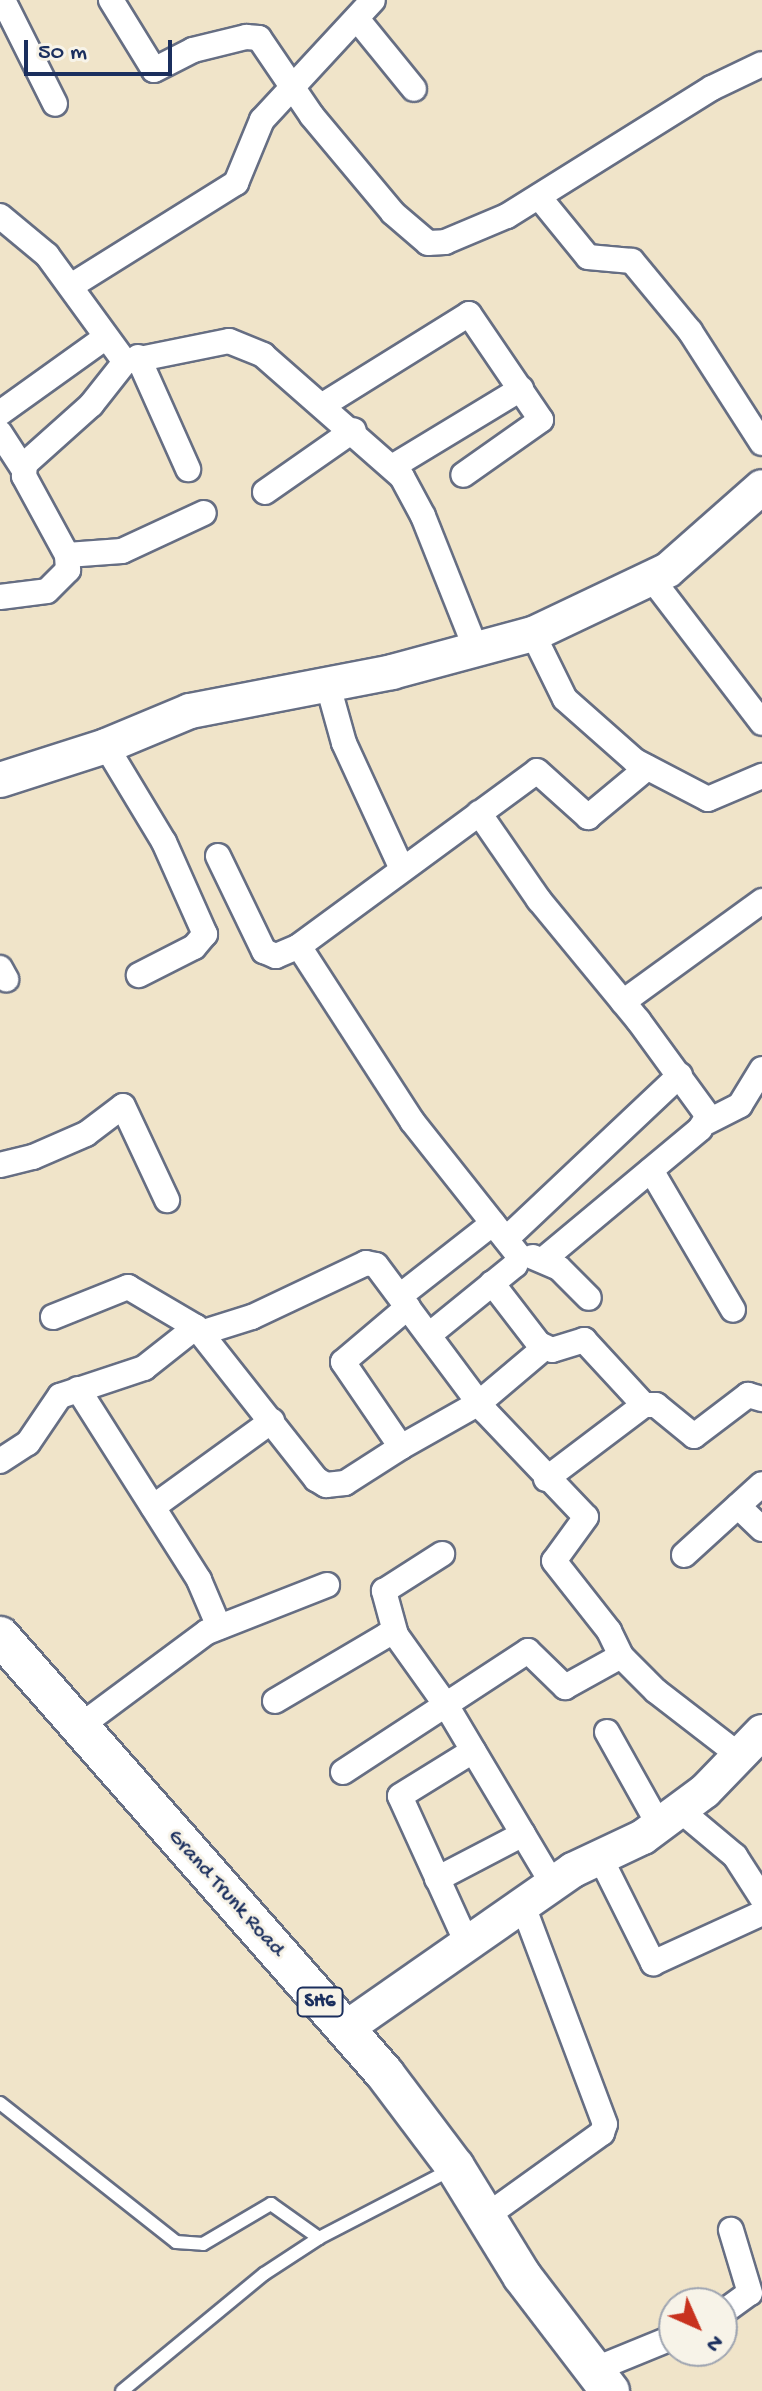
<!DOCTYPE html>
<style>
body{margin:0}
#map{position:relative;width:762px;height:2391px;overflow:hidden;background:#f0e4c9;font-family:"Gochi Hand",sans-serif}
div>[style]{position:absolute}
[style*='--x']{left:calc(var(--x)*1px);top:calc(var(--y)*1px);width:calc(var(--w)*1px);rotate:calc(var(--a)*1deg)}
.roads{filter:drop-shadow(2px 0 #666e83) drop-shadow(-2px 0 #666e83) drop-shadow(0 2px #666e83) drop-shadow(0 -2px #666e83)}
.lane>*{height:12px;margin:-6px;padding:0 6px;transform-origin:6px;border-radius:6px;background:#fff}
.street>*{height:24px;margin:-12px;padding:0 12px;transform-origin:12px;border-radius:12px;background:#fff}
.secondary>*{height:34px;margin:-17px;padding:0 17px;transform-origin:17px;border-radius:17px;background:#fff}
.primary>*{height:38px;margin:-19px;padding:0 19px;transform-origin:19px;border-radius:19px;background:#fff}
span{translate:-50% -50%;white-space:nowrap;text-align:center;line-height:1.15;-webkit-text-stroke:6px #f7f3e8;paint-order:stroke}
.shield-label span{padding:2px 6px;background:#f7f3e8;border:2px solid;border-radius:6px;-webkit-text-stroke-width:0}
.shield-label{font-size:20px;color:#1b2f5e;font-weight:700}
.street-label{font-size:22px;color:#1b2f5e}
.north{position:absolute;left:658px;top:2287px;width:80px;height:80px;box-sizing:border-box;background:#f7f3e8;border:2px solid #9fa5b1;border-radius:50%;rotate:135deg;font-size:22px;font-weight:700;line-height:32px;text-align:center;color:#1b2f5e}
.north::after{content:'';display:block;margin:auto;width:28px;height:36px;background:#c8321e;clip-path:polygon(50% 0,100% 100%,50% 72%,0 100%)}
.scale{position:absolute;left:24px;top:40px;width:148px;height:36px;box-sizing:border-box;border:4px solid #1b2f5e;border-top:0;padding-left:10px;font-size:24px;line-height:28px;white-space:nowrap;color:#1b2f5e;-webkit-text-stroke:6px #f7f3e8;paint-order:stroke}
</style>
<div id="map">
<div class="roads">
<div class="lane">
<i style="--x:0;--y:2103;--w:224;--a:38.3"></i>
<i style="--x:176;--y:2242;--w:27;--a:4"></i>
<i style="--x:203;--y:2244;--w:79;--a:-30.5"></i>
<i style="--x:271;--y:2204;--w:59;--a:35.3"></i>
<i style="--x:122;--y:2391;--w:184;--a:-39.5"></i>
<i style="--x:264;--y:2274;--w:66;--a:-33.2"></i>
<i style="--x:319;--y:2238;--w:148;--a:-27.4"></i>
</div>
<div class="street">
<i style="--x:3;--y:0;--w:116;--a:63.4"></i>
<i style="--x:111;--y:0;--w:82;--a:58.4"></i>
<i style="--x:154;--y:70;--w:44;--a:-27.1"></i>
<i style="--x:193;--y:50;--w:55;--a:-13.8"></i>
<i style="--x:246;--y:37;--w:13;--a:4"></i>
<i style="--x:259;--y:38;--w:94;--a:55.8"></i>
<i style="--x:312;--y:116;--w:126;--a:50.1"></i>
<i style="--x:393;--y:213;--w:46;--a:40.6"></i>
<i style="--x:428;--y:243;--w:17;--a:-3"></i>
<i style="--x:445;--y:242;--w:67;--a:-22.8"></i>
<i style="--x:507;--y:216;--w:242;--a:-32"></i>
<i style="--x:712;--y:88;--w:55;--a:-25.6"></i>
<i style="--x:357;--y:19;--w:90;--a:50.8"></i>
<i style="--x:539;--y:197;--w:77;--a:50.8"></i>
<i style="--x:588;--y:257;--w:44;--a:5.2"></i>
<i style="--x:632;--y:261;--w:91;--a:50.4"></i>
<i style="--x:690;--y:331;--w:133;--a:57.3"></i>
<i style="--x:0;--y:216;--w:61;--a:39.7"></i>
<i style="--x:47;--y:255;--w:132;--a:53.9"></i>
<i style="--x:71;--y:286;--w:195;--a:-32"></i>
<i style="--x:236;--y:183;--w:68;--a:-67.6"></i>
<i style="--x:262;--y:120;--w:163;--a:-47.2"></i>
<i style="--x:138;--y:357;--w:123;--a:65.9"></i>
<i style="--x:323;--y:405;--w:172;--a:-31.9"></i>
<i style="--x:469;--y:314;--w:128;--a:55.8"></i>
<i style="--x:541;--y:420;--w:95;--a:144.8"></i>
<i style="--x:0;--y:413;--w:130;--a:-35.6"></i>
<i style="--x:0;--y:433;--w:40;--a:57.1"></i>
<i style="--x:392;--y:467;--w:151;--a:-31.2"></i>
<i style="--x:265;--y:492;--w:108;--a:-34.9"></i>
<i style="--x:67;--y:555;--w:55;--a:-4.2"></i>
<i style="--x:122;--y:551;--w:90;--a:-24.9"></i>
<i style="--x:652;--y:579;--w:181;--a:52.6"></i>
<i style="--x:0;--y:597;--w:47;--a:-7.3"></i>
<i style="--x:47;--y:591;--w:30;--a:-45"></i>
<i style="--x:68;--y:570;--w:15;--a:-94"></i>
<i style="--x:67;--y:555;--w:90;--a:-118.6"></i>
<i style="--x:24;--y:476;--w:12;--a:-85"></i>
<i style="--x:25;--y:464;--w:89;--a:-41.8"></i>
<i style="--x:91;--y:405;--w:55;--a:-51.7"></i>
<i style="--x:125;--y:362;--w:106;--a:-11.4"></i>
<i style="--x:229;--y:341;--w:37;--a:22"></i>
<i style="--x:263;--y:355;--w:185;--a:41.3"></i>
<i style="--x:402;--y:477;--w:44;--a:61.7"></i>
<i style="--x:423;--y:516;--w:143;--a:68.3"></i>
<i style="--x:533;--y:634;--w:72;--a:63.8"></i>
<i style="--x:565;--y:699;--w:94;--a:41.5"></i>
<i style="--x:635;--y:761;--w:82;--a:27.5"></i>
<i style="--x:708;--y:799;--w:59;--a:-23.1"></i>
<i style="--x:327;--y:682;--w:63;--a:74.4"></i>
<i style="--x:344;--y:743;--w:139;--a:65.3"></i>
<i style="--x:106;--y:746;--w:112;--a:58.9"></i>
<i style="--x:164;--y:842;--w:101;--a:66"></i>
<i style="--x:205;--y:934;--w:17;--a:130"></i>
<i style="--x:194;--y:947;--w:62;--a:153"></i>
<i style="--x:479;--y:813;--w:106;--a:55.4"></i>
<i style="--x:539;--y:900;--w:156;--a:50.5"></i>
<i style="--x:638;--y:1020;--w:119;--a:53.9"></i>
<i style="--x:708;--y:1116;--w:15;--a:122"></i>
<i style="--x:700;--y:1129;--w:203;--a:140.2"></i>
<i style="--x:218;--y:856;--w:106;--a:64.2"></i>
<i style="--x:264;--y:951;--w:13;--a:23"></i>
<i style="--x:276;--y:956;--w:25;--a:-23"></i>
<i style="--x:0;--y:968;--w:13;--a:61"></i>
<i style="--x:623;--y:1002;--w:172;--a:-36"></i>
<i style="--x:707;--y:1122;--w:37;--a:-27"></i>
<i style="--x:740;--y:1105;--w:42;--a:-58.6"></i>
<i style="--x:0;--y:1165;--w:34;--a:-14"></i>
<i style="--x:33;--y:1157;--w:58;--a:-23.5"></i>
<i style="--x:86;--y:1134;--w:46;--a:-37.1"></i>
<i style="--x:123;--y:1106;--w:104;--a:64.9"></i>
<i style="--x:651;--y:1170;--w:162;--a:59.6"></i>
<i style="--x:506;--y:1239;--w:239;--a:-43.3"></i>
<i style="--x:533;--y:1257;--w:28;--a:23"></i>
<i style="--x:559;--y:1268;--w:42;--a:45"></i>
<i style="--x:492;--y:1283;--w:77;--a:52.4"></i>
<i style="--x:539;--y:1344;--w:14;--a:25"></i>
<i style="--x:552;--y:1350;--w:34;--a:-17"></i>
<i style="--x:584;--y:1340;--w:88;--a:47.3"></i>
<i style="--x:400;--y:1296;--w:118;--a:-38.1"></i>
<i style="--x:408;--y:1307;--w:85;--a:139.8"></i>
<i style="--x:343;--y:1362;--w:103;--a:55.7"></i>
<i style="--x:401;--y:1447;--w:90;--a:-29.4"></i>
<i style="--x:479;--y:1403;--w:85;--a:-40.2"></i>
<i style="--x:53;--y:1317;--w:81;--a:-21.8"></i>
<i style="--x:128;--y:1287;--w:79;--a:30.5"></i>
<i style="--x:204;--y:1332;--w:50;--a:-17.4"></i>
<i style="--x:252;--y:1317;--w:126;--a:-25.3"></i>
<i style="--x:366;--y:1263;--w:10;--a:11"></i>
<i style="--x:376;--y:1265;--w:182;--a:53.3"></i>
<i style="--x:485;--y:1411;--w:146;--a:46.4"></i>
<i style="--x:586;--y:1517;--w:54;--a:126"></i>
<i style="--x:554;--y:1561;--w:89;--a:51.8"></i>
<i style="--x:609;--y:1631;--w:28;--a:64"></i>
<i style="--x:429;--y:1335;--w:111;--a:-39.1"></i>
<i style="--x:515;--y:1265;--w:10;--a:-66"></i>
<i style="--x:519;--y:1256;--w:172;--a:-128.4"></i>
<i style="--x:412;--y:1121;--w:208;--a:-122.9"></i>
<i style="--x:299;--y:946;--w:295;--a:-36.3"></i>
<i style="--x:537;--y:771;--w:69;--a:42"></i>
<i style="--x:588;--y:817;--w:77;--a:-39.7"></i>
<i style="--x:78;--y:1389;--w:226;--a:57.6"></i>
<i style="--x:199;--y:1580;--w:51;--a:66.9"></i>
<i style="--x:0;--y:1461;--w:33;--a:-33"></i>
<i style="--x:28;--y:1443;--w:57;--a:-55.8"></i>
<i style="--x:60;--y:1396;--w:89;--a:-18.4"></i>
<i style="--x:144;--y:1368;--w:66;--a:-38.3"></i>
<i style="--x:196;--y:1327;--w:194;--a:51.7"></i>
<i style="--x:316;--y:1479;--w:12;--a:31"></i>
<i style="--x:326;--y:1485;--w:19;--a:-6"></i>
<i style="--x:345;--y:1483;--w:67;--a:-32.7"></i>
<i style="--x:546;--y:1479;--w:123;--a:-37.1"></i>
<i style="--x:644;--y:1405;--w:12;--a:0"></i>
<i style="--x:656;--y:1405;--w:49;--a:39.2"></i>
<i style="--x:694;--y:1436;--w:68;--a:-37.2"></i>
<i style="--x:748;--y:1395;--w:15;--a:16"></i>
<i style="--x:738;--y:1506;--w:33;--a:44"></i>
<i style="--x:153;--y:1507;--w:147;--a:-35.9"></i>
<i style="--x:684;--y:1555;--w:105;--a:-42.3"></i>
<i style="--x:396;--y:1635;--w:46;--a:-105.3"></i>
<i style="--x:384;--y:1591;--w:69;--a:-32.5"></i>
<i style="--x:275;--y:1701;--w:130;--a:-30.5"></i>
<i style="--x:387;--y:1635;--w:9;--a:0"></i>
<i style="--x:396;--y:1635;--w:86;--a:54.5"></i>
<i style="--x:446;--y:1705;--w:207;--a:59.2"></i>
<i style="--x:79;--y:1727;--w:159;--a:-36.6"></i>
<i style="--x:207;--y:1632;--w:129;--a:-21.4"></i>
<i style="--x:607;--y:1732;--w:107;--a:60.8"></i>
<i style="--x:343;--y:1772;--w:221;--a:-33.2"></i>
<i style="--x:528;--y:1651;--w:52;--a:44.2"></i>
<i style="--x:565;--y:1687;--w:64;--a:-29"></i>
<i style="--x:621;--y:1656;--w:49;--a:45"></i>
<i style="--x:656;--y:1691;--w:106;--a:37.7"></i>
<i style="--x:680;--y:1810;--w:72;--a:39.9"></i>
<i style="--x:735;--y:1856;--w:50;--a:57.3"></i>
<i style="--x:600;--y:1857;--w:119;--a:63.4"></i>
<i style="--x:653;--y:1963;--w:120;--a:-24.6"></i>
<i style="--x:437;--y:1879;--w:97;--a:-27.6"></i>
<i style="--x:466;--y:1941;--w:159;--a:-114.5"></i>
<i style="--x:400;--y:1796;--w:86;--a:-31.7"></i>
<i style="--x:485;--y:2217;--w:144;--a:-35.7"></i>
<i style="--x:602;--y:2133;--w:9;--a:-72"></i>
<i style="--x:605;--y:2124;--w:236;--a:-110.6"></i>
<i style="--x:722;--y:2313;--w:34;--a:-36"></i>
<i style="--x:750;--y:2293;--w:66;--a:-106.8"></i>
<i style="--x:593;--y:2370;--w:87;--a:-22.2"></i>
</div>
<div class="secondary">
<i style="--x:0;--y:780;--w:111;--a:-17.8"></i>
<i style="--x:106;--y:746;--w:91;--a:-22.6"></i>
<i style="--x:190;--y:711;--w:206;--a:-10.9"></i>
<i style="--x:392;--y:672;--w:146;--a:-15.1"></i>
<i style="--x:533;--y:634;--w:149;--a:-25.4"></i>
<i style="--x:668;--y:570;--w:125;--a:-41.4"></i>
<i style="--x:345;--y:2029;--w:278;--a:-34.9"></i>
<i style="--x:573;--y:1870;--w:77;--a:-25.2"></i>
<i style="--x:643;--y:1837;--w:77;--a:-36.6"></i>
<i style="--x:705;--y:1791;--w:82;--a:-46"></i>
</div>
<div class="primary">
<i style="--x:0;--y:1636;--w:583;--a:48.68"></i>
<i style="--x:385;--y:2074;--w:116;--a:53"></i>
<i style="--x:455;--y:2167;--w:128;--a:58.4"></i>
<i style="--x:522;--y:2276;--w:145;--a:52.6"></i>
</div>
</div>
<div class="shield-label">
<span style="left:320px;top:2002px">SH6</span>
</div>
<div class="street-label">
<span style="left:225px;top:1894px;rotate:48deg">Grand Trunk Road</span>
</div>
<div class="north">N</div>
<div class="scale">50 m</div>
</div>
